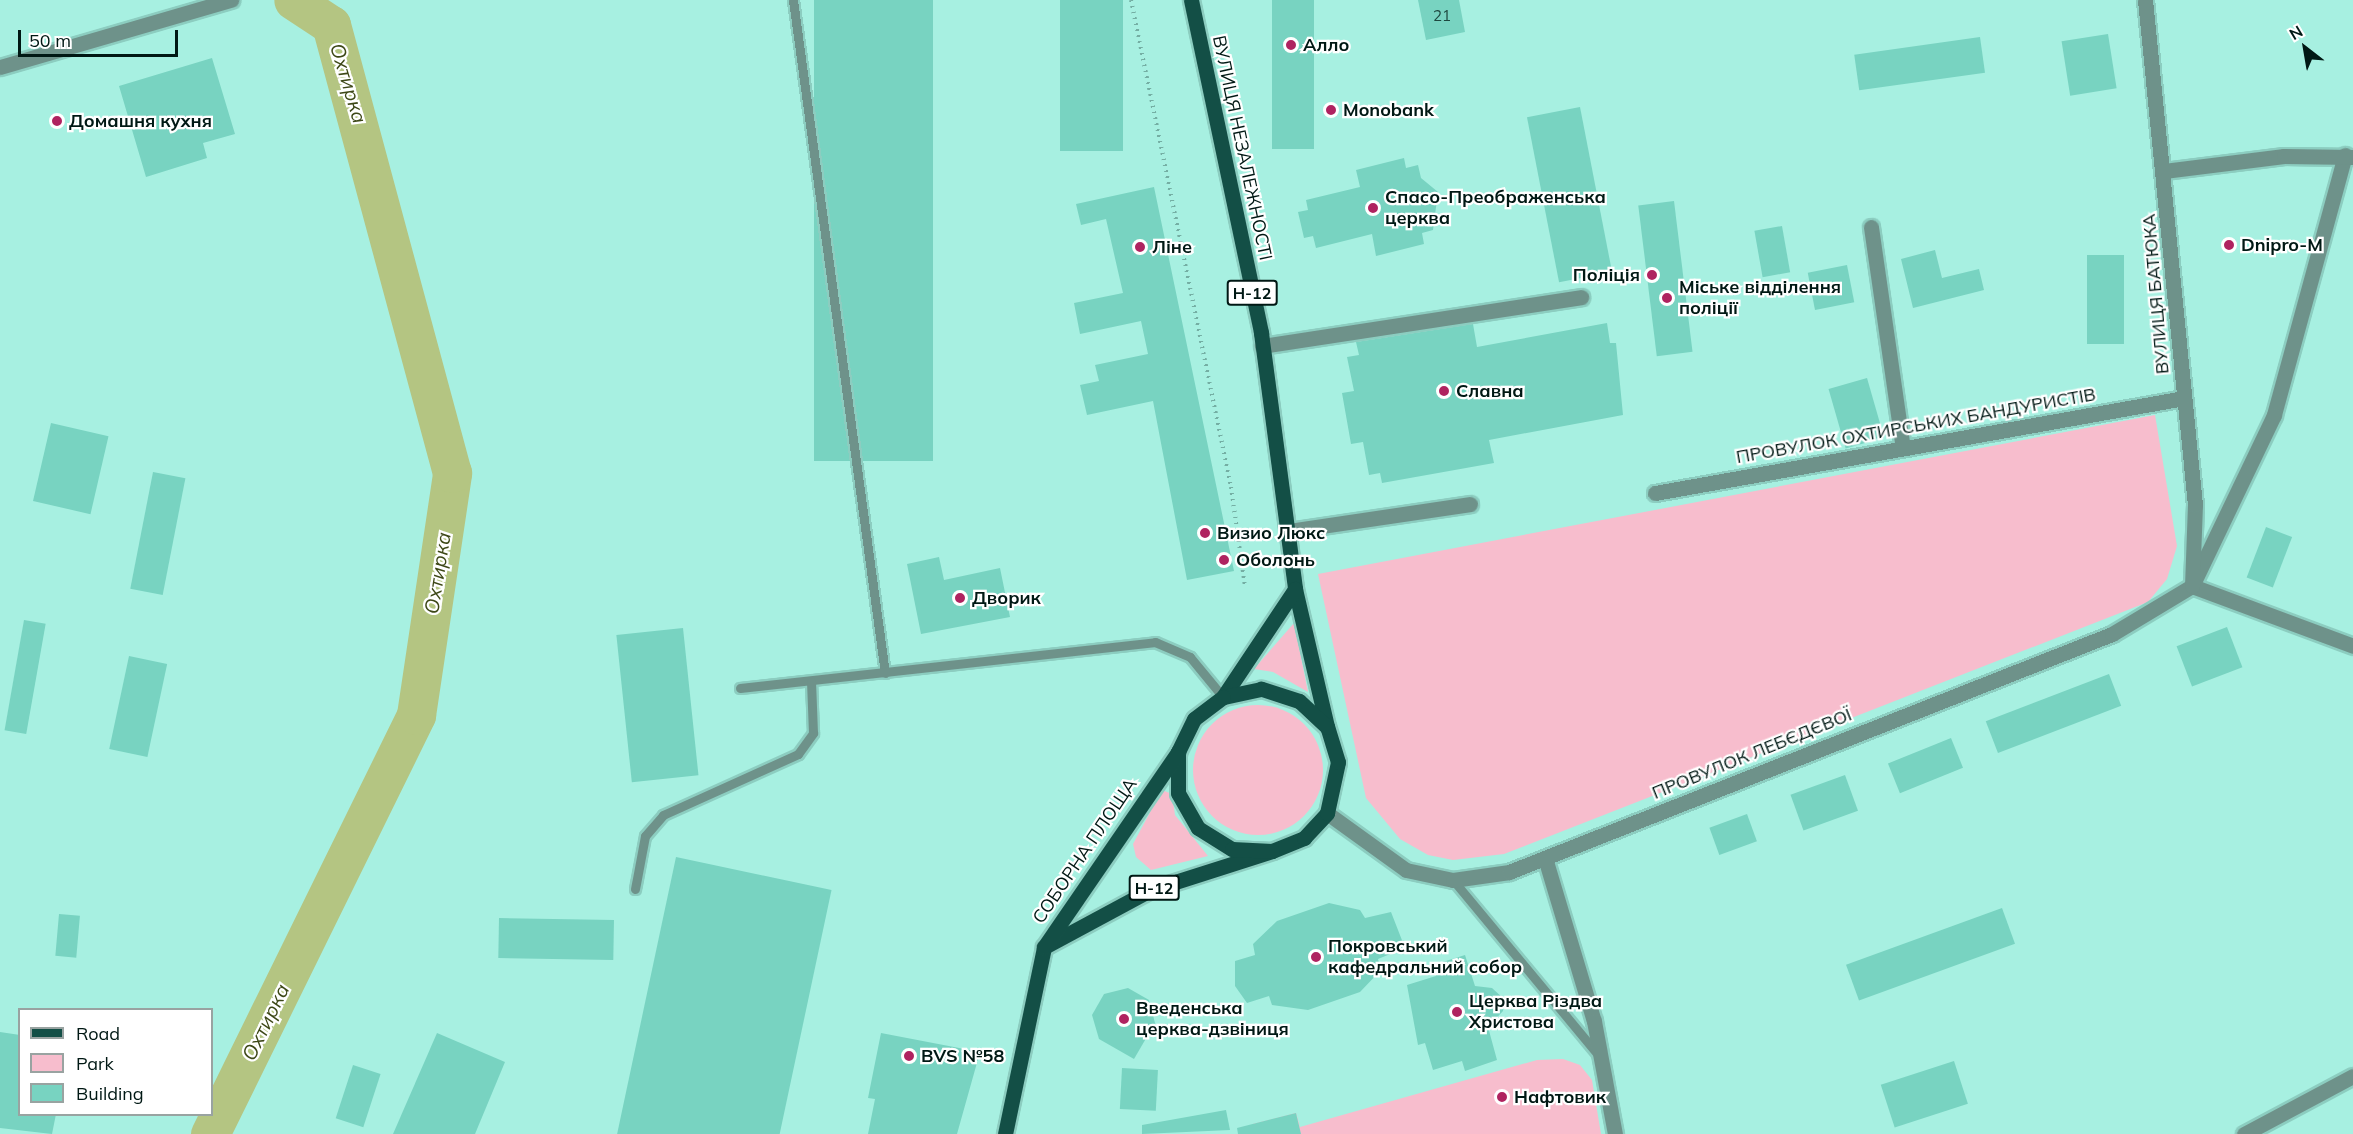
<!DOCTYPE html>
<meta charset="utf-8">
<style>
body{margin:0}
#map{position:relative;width:2353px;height:1134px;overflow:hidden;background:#a7f0e1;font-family:Mulish,sans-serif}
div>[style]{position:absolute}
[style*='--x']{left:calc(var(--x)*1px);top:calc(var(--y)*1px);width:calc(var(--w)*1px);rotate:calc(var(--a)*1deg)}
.green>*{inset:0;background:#f7bdcd}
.round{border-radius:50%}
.river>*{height:39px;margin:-19.5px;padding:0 19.5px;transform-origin:19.5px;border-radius:19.5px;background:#b4c582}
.building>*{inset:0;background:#78d3c1;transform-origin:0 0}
.path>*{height:4px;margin-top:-2px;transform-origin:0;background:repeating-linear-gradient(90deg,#74aea3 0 1.5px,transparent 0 6px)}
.roads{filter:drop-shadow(2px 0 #8ccdc0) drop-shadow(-2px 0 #8ccdc0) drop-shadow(0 2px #8ccdc0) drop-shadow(0 -2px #8ccdc0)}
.service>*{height:9px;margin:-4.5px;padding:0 4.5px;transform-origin:4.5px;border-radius:4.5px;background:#6e928a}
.minor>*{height:15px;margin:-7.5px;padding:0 7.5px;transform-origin:7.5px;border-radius:7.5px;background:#6e928a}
.tertiary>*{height:15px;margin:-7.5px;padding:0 7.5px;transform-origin:7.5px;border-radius:7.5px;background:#6e928a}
.primary>*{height:15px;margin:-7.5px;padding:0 7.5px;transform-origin:7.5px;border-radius:7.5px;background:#134f46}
.dots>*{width:16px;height:16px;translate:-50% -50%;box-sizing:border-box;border:3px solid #fff;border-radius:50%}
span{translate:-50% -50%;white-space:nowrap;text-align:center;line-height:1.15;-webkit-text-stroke:4.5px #fff;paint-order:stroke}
.number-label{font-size:15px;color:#1e473f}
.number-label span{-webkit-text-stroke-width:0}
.shield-label span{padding:2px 4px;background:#fff;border:2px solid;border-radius:4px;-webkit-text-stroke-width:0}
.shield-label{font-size:16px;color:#001814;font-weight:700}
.poi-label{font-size:18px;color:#001814;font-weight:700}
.left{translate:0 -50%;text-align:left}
.right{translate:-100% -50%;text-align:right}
.street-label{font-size:18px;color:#001814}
.water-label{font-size:20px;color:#3d4817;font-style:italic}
.legend{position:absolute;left:18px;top:1008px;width:195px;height:108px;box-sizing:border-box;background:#fff;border:2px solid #99a3a1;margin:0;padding:8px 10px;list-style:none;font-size:18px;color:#001814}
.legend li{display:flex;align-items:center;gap:12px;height:30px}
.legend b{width:30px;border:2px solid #99a3a1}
.north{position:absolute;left:2275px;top:18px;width:60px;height:60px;-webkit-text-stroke:4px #fff;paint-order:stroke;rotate:329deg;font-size:16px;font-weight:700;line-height:24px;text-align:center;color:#001814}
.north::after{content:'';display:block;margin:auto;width:21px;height:27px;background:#001814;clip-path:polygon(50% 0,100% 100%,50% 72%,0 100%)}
.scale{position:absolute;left:18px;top:30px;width:160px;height:27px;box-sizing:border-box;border:3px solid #001814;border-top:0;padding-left:8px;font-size:18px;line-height:21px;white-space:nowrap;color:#001814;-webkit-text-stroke:4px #fff;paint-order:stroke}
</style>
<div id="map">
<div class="green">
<i style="clip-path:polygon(2155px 415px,2177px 546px,2167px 579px,2148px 602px,1504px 854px,1453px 860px,1428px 855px,1400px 839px,1366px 798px,1318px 574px)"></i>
<i style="clip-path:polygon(1294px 623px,1308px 692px,1273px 672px,1254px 669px)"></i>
<i class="round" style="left:1193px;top:705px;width:130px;height:130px"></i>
<i style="clip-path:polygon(1162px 790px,1172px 794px,1175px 815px,1208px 856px,1151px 870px,1136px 857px,1133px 844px)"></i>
<i style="clip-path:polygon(1563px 1059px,1580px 1065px,1592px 1080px,1601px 1134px,1256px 1134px,1253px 1124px,1296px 1113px,1300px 1127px,1537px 1060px)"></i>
</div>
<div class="river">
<i style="--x:210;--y:1134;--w:467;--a:-63.8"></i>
<i style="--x:416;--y:715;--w:245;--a:-81.5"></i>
<i style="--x:452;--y:473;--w:464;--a:-105.1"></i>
<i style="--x:331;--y:25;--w:45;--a:-146.7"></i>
</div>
<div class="building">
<i style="left:814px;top:0;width:119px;height:461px"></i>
<i style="left:1060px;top:0;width:63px;height:151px"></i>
<i style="left:1272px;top:0;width:42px;height:149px"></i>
<i style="clip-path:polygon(1418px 0,1459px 0,1465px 32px,1426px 40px)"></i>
<i style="left:2108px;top:34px;width:55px;height:47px;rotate:81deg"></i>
<i style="left:1980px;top:37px;width:36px;height:127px;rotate:82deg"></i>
<i style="clip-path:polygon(212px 58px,235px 134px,203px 143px,207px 158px,146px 177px,119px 86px)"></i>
<i style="left:1580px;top:107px;width:168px;height:54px;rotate:79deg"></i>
<i style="clip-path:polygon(1404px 158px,1406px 168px,1418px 165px,1421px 178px,1438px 192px,1433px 230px,1422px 233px,1424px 244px,1376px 256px,1372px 234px,1316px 248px,1313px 236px,1304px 238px,1298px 212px,1308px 210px,1306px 200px,1360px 187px,1356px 170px)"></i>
<i style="clip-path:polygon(1154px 187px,1234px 571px,1187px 580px,1153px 401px,1087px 415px,1080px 385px,1099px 381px,1095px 365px,1148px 354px,1141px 321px,1080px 334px,1074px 303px,1123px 293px,1106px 219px,1081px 225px,1076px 204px)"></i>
<i style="left:1674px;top:201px;width:152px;height:36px;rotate:83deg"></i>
<i style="left:1782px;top:226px;width:47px;height:28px;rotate:80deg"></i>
<i style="clip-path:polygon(1935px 250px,1942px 278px,1979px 269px,1984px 290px,1913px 308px,1901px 259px)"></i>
<i style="left:2087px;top:255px;width:37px;height:89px"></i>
<i style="left:1847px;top:265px;width:38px;height:40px;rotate:79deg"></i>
<i style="clip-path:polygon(1607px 323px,1610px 343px,1616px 343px,1623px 415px,1489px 440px,1494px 463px,1382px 483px,1380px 473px,1369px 475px,1363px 442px,1351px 444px,1342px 393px,1354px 391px,1347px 357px,1359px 355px,1356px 342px,1473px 324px,1477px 347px)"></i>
<i style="left:1867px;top:378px;width:62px;height:40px;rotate:74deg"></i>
<i style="left:51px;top:423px;width:59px;height:80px;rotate:13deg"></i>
<i style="left:153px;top:472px;width:33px;height:119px;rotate:11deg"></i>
<i style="left:2266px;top:527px;width:28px;height:54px;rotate:21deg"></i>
<i style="clip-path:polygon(939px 557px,944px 580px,1000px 568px,1010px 617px,921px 634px,907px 564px)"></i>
<i style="left:24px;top:620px;width:22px;height:112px;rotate:10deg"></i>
<i style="left:2227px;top:627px;width:43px;height:54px;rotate:69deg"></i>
<i style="left:683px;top:628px;width:148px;height:67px;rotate:84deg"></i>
<i style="left:129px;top:656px;width:39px;height:95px;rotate:12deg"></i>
<i style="left:2109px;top:674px;width:34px;height:132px;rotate:69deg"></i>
<i style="left:1951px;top:738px;width:32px;height:68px;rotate:68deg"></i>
<i style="left:1845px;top:775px;width:38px;height:58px;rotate:70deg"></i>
<i style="left:1747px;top:814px;width:29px;height:40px;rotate:70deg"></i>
<i style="left:676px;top:857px;width:159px;height:284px;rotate:12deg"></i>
<i style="clip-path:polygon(1329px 903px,1360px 910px,1365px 918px,1391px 912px,1405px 948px,1378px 959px,1381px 970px,1360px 992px,1308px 1010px,1272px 1005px,1269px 996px,1247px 1003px,1235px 986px,1235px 961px,1255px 955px,1253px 944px,1277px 921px)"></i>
<i style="left:2002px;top:908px;width:38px;height:166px;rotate:70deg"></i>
<i style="left:59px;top:914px;width:21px;height:42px;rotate:5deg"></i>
<i style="left:499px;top:918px;width:115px;height:40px;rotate:1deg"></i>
<i style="clip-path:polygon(1465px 955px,1475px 986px,1492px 988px,1504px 999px,1503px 1011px,1488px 1027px,1497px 1060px,1465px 1071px,1462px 1061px,1433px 1070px,1425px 1043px,1418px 1045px,1407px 985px,1436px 976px,1433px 965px)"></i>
<i style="clip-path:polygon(1128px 988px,1149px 1000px,1155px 1023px,1134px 1059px,1099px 1039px,1092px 1015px,1104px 994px)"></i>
<i style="clip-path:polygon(0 1032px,20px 1035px,20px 1114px,56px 1114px,52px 1134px,0 1128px)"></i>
<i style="clip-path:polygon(437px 1033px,505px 1062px,475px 1134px,393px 1134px)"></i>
<i style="clip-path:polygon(881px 1033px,980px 1052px,957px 1134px,868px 1134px,875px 1099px,868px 1098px)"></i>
<i style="left:1954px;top:1061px;width:45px;height:77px;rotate:72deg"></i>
<i style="left:353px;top:1065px;width:29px;height:56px;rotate:18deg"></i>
<i style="left:1122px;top:1068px;width:36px;height:41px;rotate:3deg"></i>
<i style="clip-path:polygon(1226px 1110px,1230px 1130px,1142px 1134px,1142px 1125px)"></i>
<i style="clip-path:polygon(1296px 1113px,1301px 1134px,1238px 1134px,1237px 1128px)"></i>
</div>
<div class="path">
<i style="--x:1131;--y:0;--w:497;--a:78.4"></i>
<i style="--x:1231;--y:487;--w:101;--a:82"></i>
</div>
<div class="roads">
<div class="service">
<i style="--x:793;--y:0;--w:679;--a:82.22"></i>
<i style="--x:740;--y:688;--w:418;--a:-6.3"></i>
<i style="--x:1155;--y:642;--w:38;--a:23"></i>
<i style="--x:1190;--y:657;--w:52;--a:50.5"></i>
<i style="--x:1453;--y:880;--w:229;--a:50.3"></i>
<i style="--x:635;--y:889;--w:54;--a:-79.3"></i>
<i style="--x:645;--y:836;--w:28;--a:-49"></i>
<i style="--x:663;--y:815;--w:148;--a:-24.3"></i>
<i style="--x:798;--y:754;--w:26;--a:-54"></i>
<i style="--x:813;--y:733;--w:51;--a:-92.2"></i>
</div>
<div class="minor">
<i style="--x:2345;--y:155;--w:270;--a:105.3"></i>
<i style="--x:2274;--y:415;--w:190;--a:115.6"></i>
<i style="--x:2192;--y:586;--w:172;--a:20.4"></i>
<i style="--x:2164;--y:171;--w:121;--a:-7.1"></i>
<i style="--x:2284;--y:156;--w:69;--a:0.8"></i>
<i style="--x:1871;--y:227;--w:223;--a:81.8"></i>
<i style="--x:1262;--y:346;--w:323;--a:-8.7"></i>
<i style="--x:1655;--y:493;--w:537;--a:-10.18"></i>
<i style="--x:1288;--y:531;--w:184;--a:-8.4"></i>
<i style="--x:1545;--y:858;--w:170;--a:73.3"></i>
<i style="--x:1594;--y:1021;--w:115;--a:79.5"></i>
<i style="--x:2244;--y:1134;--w:123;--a:-28"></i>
</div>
<div class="tertiary">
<i style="--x:0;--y:67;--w:241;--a:-16.2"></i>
<i style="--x:1327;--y:813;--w:97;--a:35.8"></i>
<i style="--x:1406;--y:870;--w:48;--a:12"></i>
<i style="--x:1453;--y:880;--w:57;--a:-8.1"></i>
<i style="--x:1509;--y:872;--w:648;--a:-21.54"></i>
<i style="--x:2112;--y:634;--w:93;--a:-31"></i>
<i style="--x:2192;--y:586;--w:81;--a:-87.9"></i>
<i style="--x:2195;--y:505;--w:507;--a:-95.65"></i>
</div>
<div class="primary">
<i style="--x:1191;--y:0;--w:340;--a:78.1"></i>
<i style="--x:1261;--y:333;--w:258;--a:82.4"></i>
<i style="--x:1295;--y:589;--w:142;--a:76.9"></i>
<i style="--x:1223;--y:697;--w:130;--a:-56.3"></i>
<i style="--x:1044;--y:947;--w:120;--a:-28.3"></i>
<i style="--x:1150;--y:890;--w:128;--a:-17.7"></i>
<i style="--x:1272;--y:851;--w:35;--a:-22"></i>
<i style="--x:1304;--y:838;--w:34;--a:-47"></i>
<i style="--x:1327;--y:813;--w:52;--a:-77.8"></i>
<i style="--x:1338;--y:762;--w:37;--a:-107"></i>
<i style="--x:1327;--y:727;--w:38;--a:-137"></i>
<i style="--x:1299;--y:701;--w:40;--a:-162"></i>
<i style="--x:1261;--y:689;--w:39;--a:168"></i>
<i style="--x:1223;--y:697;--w:36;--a:143"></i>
<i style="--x:1194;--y:719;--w:37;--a:116"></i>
<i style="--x:1178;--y:752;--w:41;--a:90"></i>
<i style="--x:1178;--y:793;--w:40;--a:60.3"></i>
<i style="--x:1198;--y:828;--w:40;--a:32"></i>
<i style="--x:1232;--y:849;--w:40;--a:2.9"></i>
<i style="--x:1005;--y:1134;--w:191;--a:-78.2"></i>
<i style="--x:1044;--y:947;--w:237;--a:-55.5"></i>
</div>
</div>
<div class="dots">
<i style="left:1291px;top:45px;background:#af2360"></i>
<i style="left:1331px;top:110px;background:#af2360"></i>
<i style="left:57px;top:121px;background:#af2360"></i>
<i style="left:1373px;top:208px;background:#af2360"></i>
<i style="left:2229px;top:245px;background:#af2360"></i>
<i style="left:1140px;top:247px;background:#af2360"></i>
<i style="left:1652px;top:275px;background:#af2360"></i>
<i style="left:1667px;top:298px;background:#af2360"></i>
<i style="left:1444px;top:391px;background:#af2360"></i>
<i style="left:1205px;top:533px;background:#af2360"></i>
<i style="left:1224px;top:560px;background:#af2360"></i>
<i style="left:960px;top:598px;background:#af2360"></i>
<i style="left:1316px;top:957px;background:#af2360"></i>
<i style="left:1457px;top:1012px;background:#af2360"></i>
<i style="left:1124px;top:1019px;background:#af2360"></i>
<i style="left:909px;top:1056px;background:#af2360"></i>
<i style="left:1502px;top:1097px;background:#af2360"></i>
</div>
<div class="number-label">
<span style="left:1442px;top:16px">21</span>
</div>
<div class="shield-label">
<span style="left:1252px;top:293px">Н-12</span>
<span style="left:1154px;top:888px">Н-12</span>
</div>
<div class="poi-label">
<span class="left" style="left:1303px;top:45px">Алло</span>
<span class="left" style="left:1343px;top:110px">Monobank</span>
<span class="left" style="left:69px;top:121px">Домашня кухня</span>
<span class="left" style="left:1385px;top:208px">Спасо-Преображенська<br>церква</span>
<span class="left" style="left:2241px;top:245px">Dnipro-M</span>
<span class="left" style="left:1152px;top:247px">Ліне</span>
<span class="right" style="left:1640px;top:275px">Поліція</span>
<span class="left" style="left:1679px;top:298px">Міське відділення<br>поліції</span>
<span class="left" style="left:1456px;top:391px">Славна</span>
<span class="left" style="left:1217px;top:533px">Визио Люкс</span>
<span class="left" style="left:1236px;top:560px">Оболонь</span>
<span class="left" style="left:972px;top:598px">Дворик</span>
<span class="left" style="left:1328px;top:957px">Покровський<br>кафедральний собор</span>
<span class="left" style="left:1469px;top:1012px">Церква Різдва<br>Христова</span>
<span class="left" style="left:1136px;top:1019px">Введенська<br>церква-дзвіниця</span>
<span class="left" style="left:921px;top:1056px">BVS №58</span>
<span class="left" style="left:1514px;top:1097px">Нафтовик</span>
</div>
<div class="street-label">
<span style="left:1242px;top:148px;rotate:78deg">ВУЛИЦЯ НЕЗАЛЕЖНОСТІ</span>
<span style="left:2156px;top:294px;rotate:-95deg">ВУЛИЦЯ БАТЮКА</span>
<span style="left:1916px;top:426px;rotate:-10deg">ПРОВУЛОК ОХТИРСЬКИХ БАНДУРИСТІВ</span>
<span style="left:1752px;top:754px;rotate:-22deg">ПРОВУЛОК ЛЕБЄДЄВОЇ</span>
<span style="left:1085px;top:851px;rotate:-56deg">СОБОРНА ПЛОЩА</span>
</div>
<div class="water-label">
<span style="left:349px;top:83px;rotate:73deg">Охтирка</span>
<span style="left:437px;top:573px;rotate:-81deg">Охтирка</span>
<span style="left:265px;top:1022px;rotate:-64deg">Охтирка</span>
</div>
<ul class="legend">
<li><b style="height:8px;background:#134f46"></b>Road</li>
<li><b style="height:16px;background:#f7bdcd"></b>Park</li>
<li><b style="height:16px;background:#78d3c1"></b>Building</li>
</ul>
<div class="north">N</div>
<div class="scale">50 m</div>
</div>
